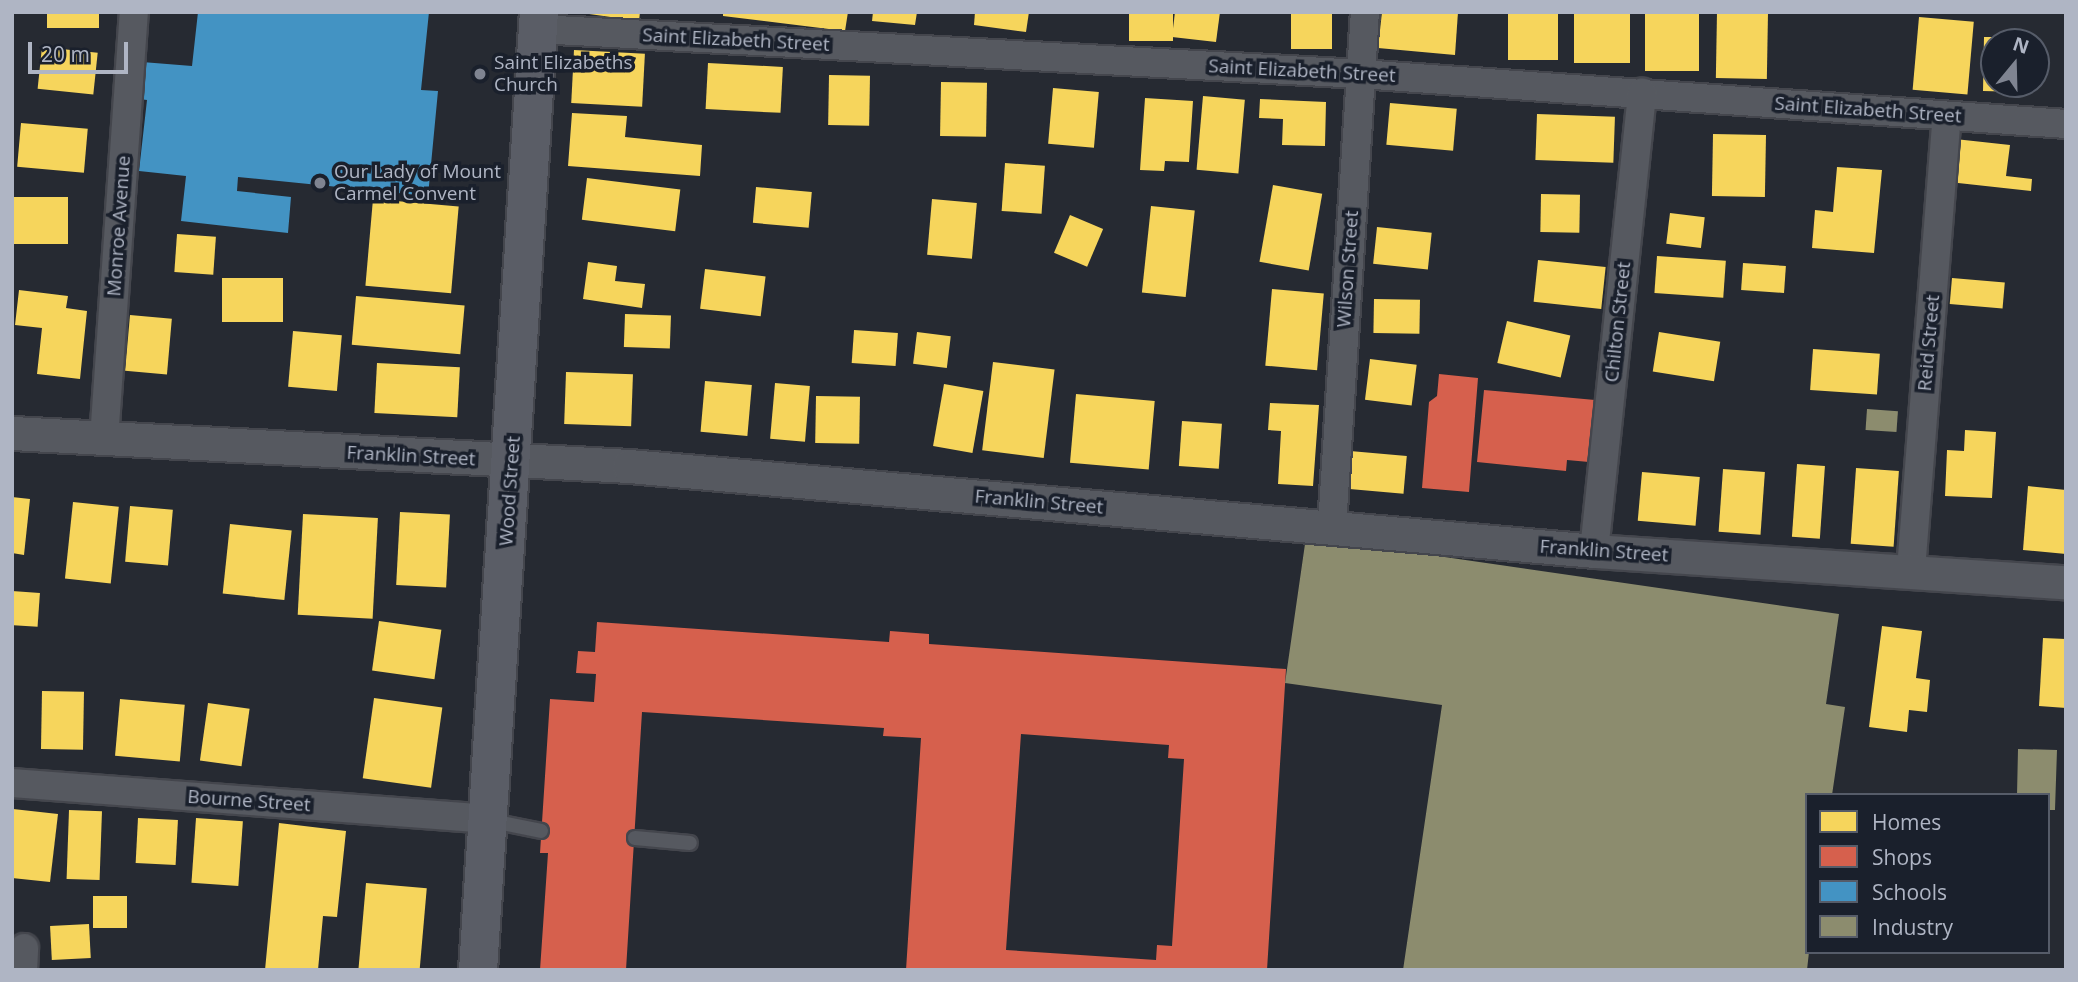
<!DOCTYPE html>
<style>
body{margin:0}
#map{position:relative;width:2078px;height:982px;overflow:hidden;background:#262a32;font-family:"Open Sans",sans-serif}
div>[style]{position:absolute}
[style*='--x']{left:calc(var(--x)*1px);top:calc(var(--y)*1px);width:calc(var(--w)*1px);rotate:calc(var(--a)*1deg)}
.homes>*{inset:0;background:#f6d55c;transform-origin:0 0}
.shops>*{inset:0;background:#d6604d}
.schools>*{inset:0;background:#4393c3}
.industry>*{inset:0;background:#8c8c6e;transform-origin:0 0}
.roads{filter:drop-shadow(2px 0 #44464d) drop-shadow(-2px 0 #44464d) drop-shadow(0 2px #44464d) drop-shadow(0 -2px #44464d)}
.service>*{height:14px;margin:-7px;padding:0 7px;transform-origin:7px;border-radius:7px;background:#565960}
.minor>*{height:28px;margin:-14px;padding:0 14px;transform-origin:14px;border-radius:14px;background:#565960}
.tertiary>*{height:33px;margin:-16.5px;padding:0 16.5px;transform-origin:16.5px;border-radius:16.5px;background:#565960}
.secondary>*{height:38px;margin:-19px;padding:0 19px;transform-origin:19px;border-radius:19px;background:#5a5d66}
.dots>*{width:19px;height:19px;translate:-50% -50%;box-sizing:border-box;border:4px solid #1a202c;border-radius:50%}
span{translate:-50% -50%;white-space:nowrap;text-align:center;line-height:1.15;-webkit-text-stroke:7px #1a202c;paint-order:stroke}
.street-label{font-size:19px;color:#afb5c4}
.poi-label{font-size:19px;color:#afb5c4}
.left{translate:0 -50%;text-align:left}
.frame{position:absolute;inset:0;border:14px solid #afb5c4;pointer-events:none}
.legend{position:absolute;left:1805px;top:793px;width:245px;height:161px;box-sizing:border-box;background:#1a202c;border:2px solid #565c69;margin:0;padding:9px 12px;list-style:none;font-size:21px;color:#afb5c4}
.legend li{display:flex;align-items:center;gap:14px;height:35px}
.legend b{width:35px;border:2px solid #565c69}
.north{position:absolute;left:1980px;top:28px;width:70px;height:70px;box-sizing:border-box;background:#1a202c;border:2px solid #565c69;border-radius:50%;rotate:19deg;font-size:19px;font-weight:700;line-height:28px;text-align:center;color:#afb5c4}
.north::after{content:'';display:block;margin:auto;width:24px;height:32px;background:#7f8491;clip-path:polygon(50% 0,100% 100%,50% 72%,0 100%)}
.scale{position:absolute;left:28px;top:42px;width:100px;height:32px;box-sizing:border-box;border:4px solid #afb5c4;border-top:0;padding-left:9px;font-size:21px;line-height:24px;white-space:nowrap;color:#afb5c4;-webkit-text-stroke:5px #1a202c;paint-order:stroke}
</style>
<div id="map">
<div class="homes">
<i style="left:47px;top:12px;width:52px;height:16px"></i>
<i style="clip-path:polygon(575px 12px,640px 12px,639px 21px)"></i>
<i style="clip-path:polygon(723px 12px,848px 12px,845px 31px,723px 16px)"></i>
<i style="clip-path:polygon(873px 12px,917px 12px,915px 25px,872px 21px)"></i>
<i style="clip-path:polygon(975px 12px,1029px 12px,1026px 32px,974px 25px)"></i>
<i style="left:1129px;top:12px;width:44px;height:29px"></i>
<i style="clip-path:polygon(1175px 12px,1220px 12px,1216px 42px,1172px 37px)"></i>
<i style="left:1291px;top:12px;width:41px;height:37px"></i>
<i style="clip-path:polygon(1382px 12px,1458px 12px,1455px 55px,1378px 48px)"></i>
<i style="left:1508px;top:12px;width:50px;height:48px"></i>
<i style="left:1574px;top:12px;width:56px;height:51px"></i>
<i style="left:1645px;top:12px;width:54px;height:59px"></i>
<i style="left:1717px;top:12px;width:51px;height:66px;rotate:1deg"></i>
<i style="left:1919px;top:17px;width:55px;height:73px;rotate:5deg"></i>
<i style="clip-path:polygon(1984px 37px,2023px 37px,2023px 42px,1994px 42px,1994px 84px,2022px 84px,2022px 92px,1983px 91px)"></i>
<i style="left:42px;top:47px;width:56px;height:42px;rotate:6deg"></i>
<i style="left:574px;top:50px;width:71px;height:53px;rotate:3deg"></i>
<i style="left:708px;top:63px;width:75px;height:46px;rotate:3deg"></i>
<i style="left:829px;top:75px;width:41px;height:50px;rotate:1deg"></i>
<i style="left:941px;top:82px;width:46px;height:54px;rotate:1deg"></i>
<i style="left:1053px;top:88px;width:46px;height:56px;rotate:5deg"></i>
<i style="left:1203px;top:96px;width:42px;height:74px;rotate:5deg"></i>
<i style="clip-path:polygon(1145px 98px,1193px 101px,1189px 162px,1165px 161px,1164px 171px,1140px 170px)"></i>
<i style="clip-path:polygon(1260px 99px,1326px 102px,1325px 146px,1282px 145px,1283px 119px,1259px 118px)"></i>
<i style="left:1390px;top:103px;width:67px;height:42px;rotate:5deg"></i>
<i style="clip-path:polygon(572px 113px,627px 116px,625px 137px,702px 145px,700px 176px,568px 166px)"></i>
<i style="left:1537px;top:114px;width:78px;height:46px;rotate:2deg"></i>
<i style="left:21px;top:123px;width:67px;height:44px;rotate:5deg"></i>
<i style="left:1713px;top:134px;width:53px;height:62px;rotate:1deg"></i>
<i style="clip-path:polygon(1955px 139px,2010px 145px,2006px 176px,2032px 179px,2031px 191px,1949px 182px)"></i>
<i style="left:1005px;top:163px;width:40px;height:48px;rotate:4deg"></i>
<i style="clip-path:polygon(1837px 167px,1882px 170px,1874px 253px,1812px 248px,1815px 210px,1833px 212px)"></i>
<i style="left:587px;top:178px;width:94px;height:42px;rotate:7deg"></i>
<i style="left:1273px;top:185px;width:50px;height:78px;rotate:10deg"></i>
<i style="left:756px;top:187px;width:56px;height:36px;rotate:5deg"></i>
<i style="left:1541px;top:194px;width:39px;height:38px;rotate:1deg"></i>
<i style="left:68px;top:197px;width:47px;height:55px;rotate:90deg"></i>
<i style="left:373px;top:199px;width:86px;height:87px;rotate:5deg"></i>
<i style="left:932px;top:199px;width:45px;height:56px;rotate:5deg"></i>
<i style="left:1151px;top:206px;width:44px;height:87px;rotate:6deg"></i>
<i style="left:1670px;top:213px;width:35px;height:31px;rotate:7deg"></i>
<i style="left:1070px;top:215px;width:36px;height:41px;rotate:23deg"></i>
<i style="left:1377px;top:227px;width:55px;height:37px;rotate:6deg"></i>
<i style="left:177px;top:234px;width:39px;height:38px;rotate:4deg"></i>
<i style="left:1657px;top:256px;width:69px;height:37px;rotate:4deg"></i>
<i style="left:1538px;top:260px;width:68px;height:42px;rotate:6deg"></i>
<i style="clip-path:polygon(588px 262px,617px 266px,615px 281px,645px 284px,642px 308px,583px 299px)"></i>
<i style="left:1743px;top:263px;width:43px;height:27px;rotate:4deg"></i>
<i style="left:705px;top:269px;width:61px;height:40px;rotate:7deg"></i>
<i style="left:222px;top:278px;width:61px;height:44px"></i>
<i style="left:1952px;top:278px;width:53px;height:26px;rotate:5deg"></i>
<i style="left:1272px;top:289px;width:52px;height:77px;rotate:5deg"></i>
<i style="clip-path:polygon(19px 290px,68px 296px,66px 308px,87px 311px,80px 379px,37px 374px,42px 328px,15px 325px)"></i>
<i style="left:356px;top:296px;width:109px;height:49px;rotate:5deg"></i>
<i style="left:1374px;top:299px;width:46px;height:34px;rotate:1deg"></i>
<i style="left:625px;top:314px;width:46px;height:33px;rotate:2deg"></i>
<i style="left:130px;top:315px;width:42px;height:56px;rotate:5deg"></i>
<i style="left:1507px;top:321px;width:65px;height:43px;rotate:13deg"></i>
<i style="left:854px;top:330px;width:44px;height:33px;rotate:4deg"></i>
<i style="left:293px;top:331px;width:49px;height:56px;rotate:5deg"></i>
<i style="left:917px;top:332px;width:34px;height:32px;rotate:7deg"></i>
<i style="left:1659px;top:332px;width:62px;height:40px;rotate:9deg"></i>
<i style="left:1813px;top:349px;width:67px;height:41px;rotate:4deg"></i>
<i style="left:1370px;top:359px;width:47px;height:41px;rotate:7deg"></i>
<i style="left:993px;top:362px;width:62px;height:89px;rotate:7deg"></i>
<i style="left:377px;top:363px;width:83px;height:50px;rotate:3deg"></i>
<i style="left:566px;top:372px;width:67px;height:52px;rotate:2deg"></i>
<i style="left:705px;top:381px;width:47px;height:51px;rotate:5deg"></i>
<i style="left:775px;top:383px;width:35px;height:56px;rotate:5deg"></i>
<i style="left:944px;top:384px;width:40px;height:63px;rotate:10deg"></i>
<i style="left:1076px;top:394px;width:79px;height:69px;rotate:5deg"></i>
<i style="left:816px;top:396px;width:44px;height:47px;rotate:1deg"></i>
<i style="clip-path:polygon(1270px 403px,1319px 405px,1313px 486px,1278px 484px,1281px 431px,1268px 430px)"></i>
<i style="left:1182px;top:421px;width:40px;height:45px;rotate:4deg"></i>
<i style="clip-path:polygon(1965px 430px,1996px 432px,1992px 498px,1945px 496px,1947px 450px,1964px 451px)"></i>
<i style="left:1350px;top:451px;width:57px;height:38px;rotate:5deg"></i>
<i style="left:1797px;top:464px;width:28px;height:73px;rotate:4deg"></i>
<i style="left:1856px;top:468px;width:43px;height:76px;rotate:4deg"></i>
<i style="left:1723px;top:469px;width:42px;height:63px;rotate:4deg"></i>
<i style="left:1642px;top:472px;width:58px;height:49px;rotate:5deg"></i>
<i style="clip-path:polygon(2028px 486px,2066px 490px,2066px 554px,2023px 550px)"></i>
<i style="clip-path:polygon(12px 497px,30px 499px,24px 555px,12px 553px)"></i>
<i style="left:73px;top:502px;width:46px;height:77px;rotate:6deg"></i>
<i style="left:130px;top:506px;width:43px;height:56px;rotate:5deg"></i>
<i style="left:400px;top:512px;width:50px;height:73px;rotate:3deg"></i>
<i style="left:303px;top:514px;width:75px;height:101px;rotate:3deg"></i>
<i style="left:230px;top:524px;width:62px;height:70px;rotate:6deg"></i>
<i style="left:12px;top:591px;width:28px;height:34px;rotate:4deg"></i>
<i style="left:379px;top:621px;width:63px;height:50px;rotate:8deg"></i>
<i style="clip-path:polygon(1882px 626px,1922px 631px,1916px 678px,1930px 680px,1927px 712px,1909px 710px,1907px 732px,1869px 727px)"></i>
<i style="clip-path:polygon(2043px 638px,2066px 639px,2066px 708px,2039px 706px)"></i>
<i style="left:42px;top:691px;width:42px;height:58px;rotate:1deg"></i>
<i style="left:374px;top:698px;width:69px;height:81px;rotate:8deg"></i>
<i style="left:120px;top:699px;width:65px;height:57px;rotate:5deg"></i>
<i style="left:208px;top:703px;width:42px;height:58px;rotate:8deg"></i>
<i style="clip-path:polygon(13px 809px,58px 814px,50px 882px,12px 878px)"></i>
<i style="left:69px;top:810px;width:33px;height:69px;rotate:2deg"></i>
<i style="left:138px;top:818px;width:40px;height:45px;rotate:3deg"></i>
<i style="left:196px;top:818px;width:47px;height:65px;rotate:4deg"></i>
<i style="clip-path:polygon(279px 823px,346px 831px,337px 917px,323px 916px,318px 970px,265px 970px)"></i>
<i style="left:366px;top:883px;width:61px;height:86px;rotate:5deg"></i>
<i style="left:93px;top:896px;width:34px;height:32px"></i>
<i style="left:89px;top:924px;width:34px;height:39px;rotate:87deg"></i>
</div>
<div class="shops">
<i style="clip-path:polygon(1439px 374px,1478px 378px,1469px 492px,1422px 488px,1429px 402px,1437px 396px)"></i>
<i style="clip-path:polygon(1484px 390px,1595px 400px,1589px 462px,1567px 460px,1566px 471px,1477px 462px)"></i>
<i style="clip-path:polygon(evenodd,597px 622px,889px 642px,890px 631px,929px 634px,929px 644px,1286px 669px,1267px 970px,906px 970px,921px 738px,883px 736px,884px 728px,642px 712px,626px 970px,540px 970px,548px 853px,540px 853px,550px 699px,594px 702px,596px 674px,576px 673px,578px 651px,595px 652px,597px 622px,1021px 734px,1169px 745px,1168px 758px,1184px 759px,1172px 946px,1157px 945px,1156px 960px,1006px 950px,1021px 734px)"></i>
</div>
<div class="schools">
<i style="clip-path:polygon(198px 12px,429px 12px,421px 90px,438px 91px,428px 196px,238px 177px,237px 191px,291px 197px,288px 233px,181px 221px,186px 176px,139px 171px,147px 100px,139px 99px,142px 62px,192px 66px)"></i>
</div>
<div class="industry">
<i style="left:1867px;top:409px;width:31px;height:21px;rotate:4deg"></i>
<i style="clip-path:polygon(1306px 537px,1839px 614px,1826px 704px,1845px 707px,1832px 795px,1807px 795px,1807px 952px,1809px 952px,1807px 970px,1403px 970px,1442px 705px,1285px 683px)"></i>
<i style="clip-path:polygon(2018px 749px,2057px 750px,2055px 810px,2048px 810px,2048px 795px,2017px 795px)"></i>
</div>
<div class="roads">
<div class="service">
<i style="--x:487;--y:820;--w:55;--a:11.5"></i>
<i style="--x:635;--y:838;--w:55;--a:5.2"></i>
</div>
<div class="minor">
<i style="--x:538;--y:29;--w:823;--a:3.13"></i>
<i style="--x:1360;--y:74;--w:708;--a:4.05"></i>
<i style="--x:104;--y:439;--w:428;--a:-86"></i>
<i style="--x:1332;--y:526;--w:515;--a:-86.33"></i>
<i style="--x:1594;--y:551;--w:461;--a:-84"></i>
<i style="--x:1911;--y:570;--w:454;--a:-85.5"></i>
<i style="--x:12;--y:783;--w:475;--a:4.3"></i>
<i style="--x:23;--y:970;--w:22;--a:-87"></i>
</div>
<div class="tertiary">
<i style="--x:12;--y:433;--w:618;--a:3.06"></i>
<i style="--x:629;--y:466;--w:969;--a:5.03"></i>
<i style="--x:1594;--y:551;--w:473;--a:3.8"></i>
</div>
<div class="secondary">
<i style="--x:478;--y:970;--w:960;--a:-86.36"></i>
</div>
</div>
<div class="dots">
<i style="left:480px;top:74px;background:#7f8491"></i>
<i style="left:320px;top:183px;background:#7f8491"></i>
</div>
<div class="street-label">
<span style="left:736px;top:40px;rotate:3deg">Saint Elizabeth Street</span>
<span style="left:1302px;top:71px;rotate:3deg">Saint Elizabeth Street</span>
<span style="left:1868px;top:110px;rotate:4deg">Saint Elizabeth Street</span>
<span style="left:119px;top:226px;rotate:-86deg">Monroe Avenue</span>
<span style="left:1348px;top:269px;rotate:-86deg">Wilson Street</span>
<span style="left:1618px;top:322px;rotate:-84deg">Chilton Street</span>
<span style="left:1929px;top:343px;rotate:-85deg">Reid Street</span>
<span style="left:411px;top:456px;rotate:3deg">Franklin Street</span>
<span style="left:510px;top:491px;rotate:-86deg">Wood Street</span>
<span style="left:1039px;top:502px;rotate:5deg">Franklin Street</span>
<span style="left:1604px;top:551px;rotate:4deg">Franklin Street</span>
<span style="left:249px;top:801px;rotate:4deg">Bourne Street</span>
</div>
<div class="poi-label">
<span class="left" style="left:494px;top:74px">Saint Elizabeths<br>Church</span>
<span class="left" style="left:334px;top:183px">Our Lady of Mount<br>Carmel Convent</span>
</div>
<div class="frame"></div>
<ul class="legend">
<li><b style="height:19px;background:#f6d55c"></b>Homes</li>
<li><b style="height:19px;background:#d6604d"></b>Shops</li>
<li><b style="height:19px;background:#4393c3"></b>Schools</li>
<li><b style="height:19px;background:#8c8c6e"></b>Industry</li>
</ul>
<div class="north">N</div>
<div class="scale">20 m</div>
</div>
